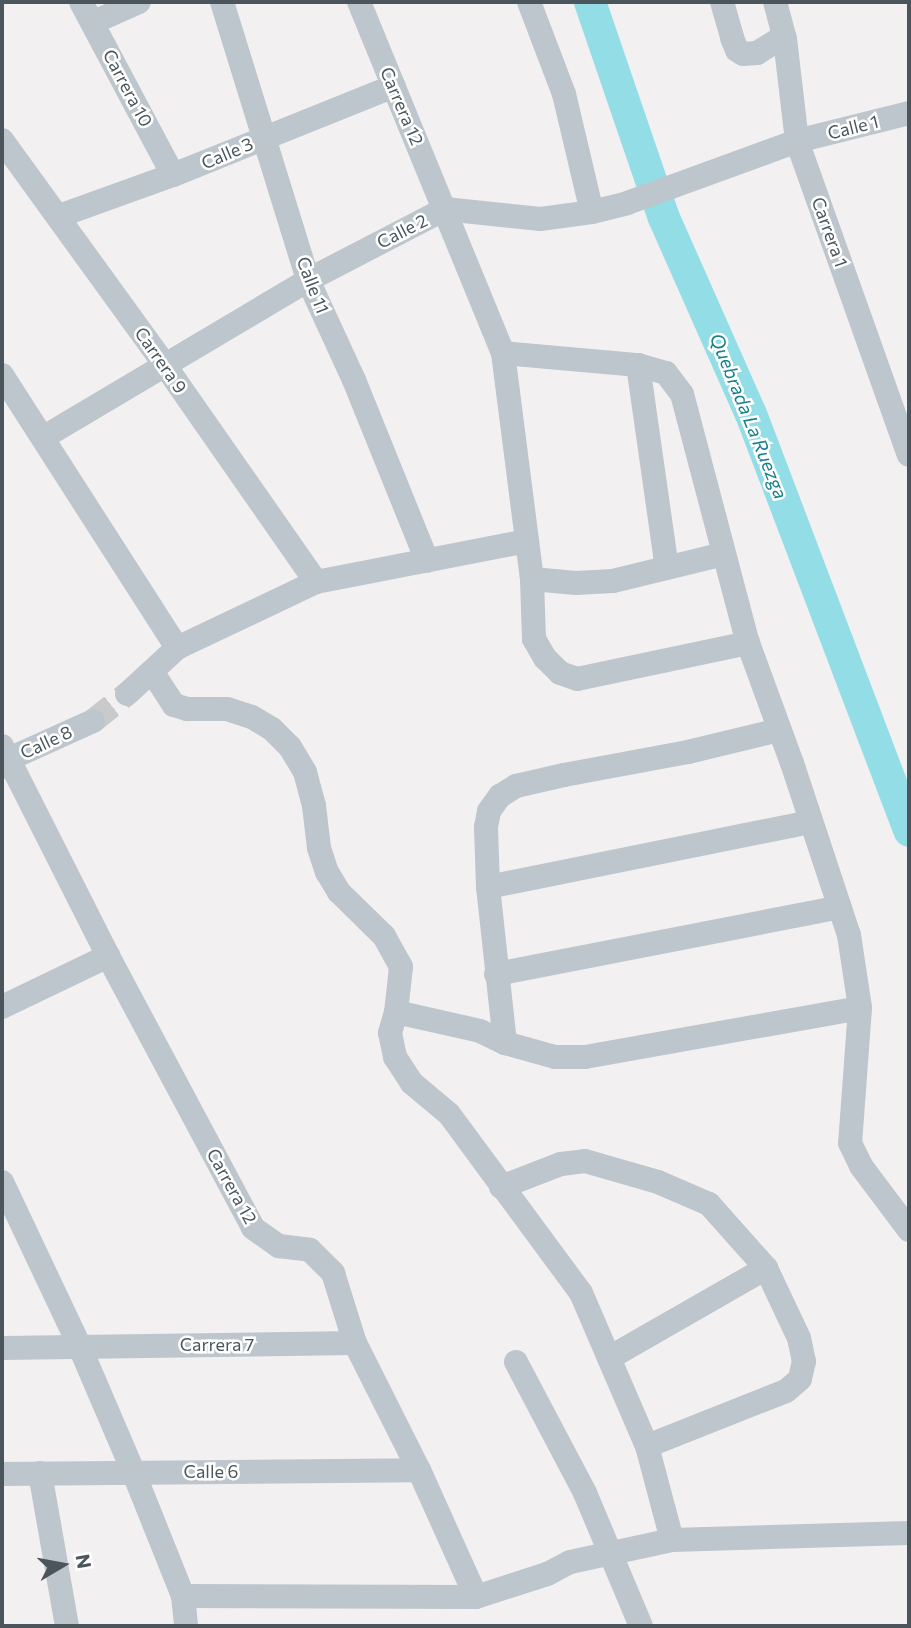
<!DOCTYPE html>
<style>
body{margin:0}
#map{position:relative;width:911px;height:1628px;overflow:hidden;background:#f3f0f1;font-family:Commissioner,sans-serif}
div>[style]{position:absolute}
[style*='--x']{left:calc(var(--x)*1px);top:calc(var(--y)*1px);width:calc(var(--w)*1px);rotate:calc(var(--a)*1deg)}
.river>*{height:32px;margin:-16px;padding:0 16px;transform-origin:16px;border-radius:16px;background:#93dee6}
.minor-tunnel>*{height:24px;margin-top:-12px;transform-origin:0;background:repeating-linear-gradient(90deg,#c9cacc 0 24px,transparent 0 36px)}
.minor>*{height:24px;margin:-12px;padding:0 12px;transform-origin:12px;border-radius:12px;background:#bdc6cc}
span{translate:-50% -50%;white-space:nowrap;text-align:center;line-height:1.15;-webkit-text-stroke:5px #fff;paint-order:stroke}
.street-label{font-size:18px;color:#4a565c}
.water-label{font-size:19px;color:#17808b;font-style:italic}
.frame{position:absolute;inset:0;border:4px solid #4a565c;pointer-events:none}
.north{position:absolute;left:28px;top:1530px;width:70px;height:70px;-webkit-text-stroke:5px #fff;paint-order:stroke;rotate:80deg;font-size:19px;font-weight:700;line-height:28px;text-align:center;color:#4a565c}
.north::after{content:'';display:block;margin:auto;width:24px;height:32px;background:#4a565c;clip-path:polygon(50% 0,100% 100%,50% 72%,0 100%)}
</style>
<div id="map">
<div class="river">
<i style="--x:590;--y:2;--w:228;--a:71.1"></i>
<i style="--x:664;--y:218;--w:214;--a:66.1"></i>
<i style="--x:751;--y:414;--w:446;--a:69.2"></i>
</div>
<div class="minor-tunnel">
<i style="--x:93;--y:721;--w:43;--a:-38.5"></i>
</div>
<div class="minor">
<i style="--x:81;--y:2;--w:196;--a:62"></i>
<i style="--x:222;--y:2;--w:291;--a:72.8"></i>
<i style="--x:308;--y:280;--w:110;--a:65.3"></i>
<i style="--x:354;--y:380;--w:195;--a:68"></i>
<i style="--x:359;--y:2;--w:379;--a:67.7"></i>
<i style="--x:503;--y:353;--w:228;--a:82.7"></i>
<i style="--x:532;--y:579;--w:60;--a:88.1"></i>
<i style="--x:534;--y:639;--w:22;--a:60"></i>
<i style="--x:545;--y:658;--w:21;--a:45"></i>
<i style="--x:560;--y:673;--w:18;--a:19"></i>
<i style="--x:577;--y:679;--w:175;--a:-11.9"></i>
<i style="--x:529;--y:2;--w:98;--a:69.2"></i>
<i style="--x:564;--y:94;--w:121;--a:76.7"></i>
<i style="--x:722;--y:2;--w:37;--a:74"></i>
<i style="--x:732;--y:38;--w:13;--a:67"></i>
<i style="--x:737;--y:50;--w:7;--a:34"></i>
<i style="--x:743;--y:54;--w:14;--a:-4"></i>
<i style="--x:757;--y:53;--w:32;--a:-32"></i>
<i style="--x:775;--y:2;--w:38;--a:75"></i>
<i style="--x:785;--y:39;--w:103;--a:83.3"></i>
<i style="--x:797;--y:141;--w:333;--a:70.4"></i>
<i style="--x:94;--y:22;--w:49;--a:-24"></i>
<i style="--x:2;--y:140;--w:276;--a:54.1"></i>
<i style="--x:164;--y:364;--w:266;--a:55.1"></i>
<i style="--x:59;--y:216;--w:121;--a:-19.8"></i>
<i style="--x:173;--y:175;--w:238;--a:-21.9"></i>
<i style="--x:503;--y:353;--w:136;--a:5.1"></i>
<i style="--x:638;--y:365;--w:29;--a:16"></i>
<i style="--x:666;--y:373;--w:26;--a:53"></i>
<i style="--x:682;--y:394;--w:258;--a:75.2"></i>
<i style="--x:748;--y:643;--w:128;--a:69.9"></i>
<i style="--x:792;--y:763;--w:181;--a:71.7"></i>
<i style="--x:849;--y:935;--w:74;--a:81.4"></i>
<i style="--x:860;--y:1008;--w:135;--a:94.2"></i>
<i style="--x:850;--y:1143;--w:25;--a:64"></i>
<i style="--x:861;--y:1166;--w:80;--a:53.1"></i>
<i style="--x:638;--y:365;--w:205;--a:81.9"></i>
<i style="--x:2;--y:375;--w:324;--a:57.3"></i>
<i style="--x:177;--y:648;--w:154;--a:-25.4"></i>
<i style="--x:316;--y:582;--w:214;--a:-11"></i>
<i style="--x:44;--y:437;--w:307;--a:-30.7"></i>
<i style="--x:308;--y:280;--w:154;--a:-27.4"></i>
<i style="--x:445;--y:209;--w:96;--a:6"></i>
<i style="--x:540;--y:219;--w:52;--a:-7.7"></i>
<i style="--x:592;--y:212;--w:36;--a:-14"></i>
<i style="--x:627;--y:203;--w:181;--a:-20"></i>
<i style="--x:797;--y:141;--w:115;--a:-14"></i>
<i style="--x:532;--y:579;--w:44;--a:5.2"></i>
<i style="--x:576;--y:583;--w:37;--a:-3"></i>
<i style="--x:613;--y:581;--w:114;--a:-13.7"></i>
<i style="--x:153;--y:673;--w:38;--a:57"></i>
<i style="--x:174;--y:705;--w:14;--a:17"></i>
<i style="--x:187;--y:709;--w:40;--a:0"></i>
<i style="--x:227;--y:709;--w:26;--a:18"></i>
<i style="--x:252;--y:717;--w:23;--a:31"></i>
<i style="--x:272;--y:729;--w:25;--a:45"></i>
<i style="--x:290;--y:747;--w:29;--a:59"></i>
<i style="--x:305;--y:772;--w:35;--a:75"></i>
<i style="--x:314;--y:806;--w:42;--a:83.2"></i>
<i style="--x:319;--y:848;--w:25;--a:72"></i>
<i style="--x:327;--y:872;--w:23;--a:59"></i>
<i style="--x:339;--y:892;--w:63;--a:44.4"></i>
<i style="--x:384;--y:936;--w:35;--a:61"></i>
<i style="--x:401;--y:967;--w:45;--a:96.3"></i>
<i style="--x:396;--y:1012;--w:22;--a:106"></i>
<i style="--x:390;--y:1033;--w:25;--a:78"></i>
<i style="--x:395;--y:1057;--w:31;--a:57"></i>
<i style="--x:412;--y:1083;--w:48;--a:40"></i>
<i style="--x:449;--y:1114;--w:222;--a:53.6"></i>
<i style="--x:581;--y:1293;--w:167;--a:66.7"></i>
<i style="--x:647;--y:1446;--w:97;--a:75.1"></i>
<i style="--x:672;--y:1540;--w:104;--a:167.8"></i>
<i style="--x:570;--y:1562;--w:26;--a:152"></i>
<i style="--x:547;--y:1574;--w:75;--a:162.1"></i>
<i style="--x:476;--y:1597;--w:293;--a:-179.8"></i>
<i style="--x:127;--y:694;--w:68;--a:-42.6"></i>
<i style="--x:2;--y:746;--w:235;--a:63.2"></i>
<i style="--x:108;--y:956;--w:308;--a:61.9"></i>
<i style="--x:253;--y:1228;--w:32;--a:35"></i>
<i style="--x:279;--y:1246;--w:31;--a:7"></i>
<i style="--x:310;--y:1250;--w:33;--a:45"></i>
<i style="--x:333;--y:1273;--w:73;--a:72.6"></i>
<i style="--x:355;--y:1343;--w:142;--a:63.3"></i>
<i style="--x:419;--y:1470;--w:139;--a:65.8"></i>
<i style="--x:2;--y:767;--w:11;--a:-49"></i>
<i style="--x:9;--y:759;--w:92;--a:-24.3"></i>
<i style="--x:488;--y:887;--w:329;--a:-11.4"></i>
<i style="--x:496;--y:974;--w:350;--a:-11"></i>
<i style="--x:2;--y:1007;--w:118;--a:-25.7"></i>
<i style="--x:396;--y:1012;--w:86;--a:12.7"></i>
<i style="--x:480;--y:1031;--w:28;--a:26"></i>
<i style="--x:505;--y:1043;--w:52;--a:15.6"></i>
<i style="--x:555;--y:1057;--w:30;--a:0"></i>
<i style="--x:585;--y:1057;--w:279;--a:-10.1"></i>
<i style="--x:505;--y:1043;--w:157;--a:-96.2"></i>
<i style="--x:488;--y:887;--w:60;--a:-91.9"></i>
<i style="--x:486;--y:827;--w:16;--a:-79"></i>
<i style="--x:489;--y:811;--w:19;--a:-54"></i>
<i style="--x:500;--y:796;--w:19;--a:-32"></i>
<i style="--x:516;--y:786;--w:49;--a:-12.9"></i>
<i style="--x:564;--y:775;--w:126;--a:-10.5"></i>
<i style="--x:688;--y:752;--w:94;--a:-13.6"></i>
<i style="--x:2;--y:1182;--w:180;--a:64.7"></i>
<i style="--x:79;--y:1345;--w:137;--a:66.8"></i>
<i style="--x:133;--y:1471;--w:135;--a:68.2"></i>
<i style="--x:183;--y:1596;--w:30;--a:84"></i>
<i style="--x:501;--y:1187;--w:64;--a:-21"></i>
<i style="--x:561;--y:1164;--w:24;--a:-7"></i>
<i style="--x:585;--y:1161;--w:76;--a:16"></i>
<i style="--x:658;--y:1182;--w:56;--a:23.3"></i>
<i style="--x:709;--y:1204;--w:86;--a:48.3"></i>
<i style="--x:766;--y:1268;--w:77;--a:64.8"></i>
<i style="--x:799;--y:1338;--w:24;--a:78"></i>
<i style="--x:804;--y:1361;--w:18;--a:103"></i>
<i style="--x:800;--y:1379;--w:18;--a:139"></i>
<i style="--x:786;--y:1391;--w:149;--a:158.4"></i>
<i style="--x:2;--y:1348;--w:353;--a:-0.8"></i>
<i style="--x:609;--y:1358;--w:181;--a:-29.8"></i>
<i style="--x:516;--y:1362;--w:148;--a:62.2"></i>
<i style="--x:585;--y:1493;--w:144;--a:67.2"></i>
<i style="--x:40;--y:1473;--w:155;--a:80"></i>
<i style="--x:2;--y:1474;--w:417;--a:-0.5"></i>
<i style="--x:672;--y:1540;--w:237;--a:-1.7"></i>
</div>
<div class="street-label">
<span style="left:128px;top:88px;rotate:62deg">Carrera 10</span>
<span style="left:402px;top:106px;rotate:67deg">Carrera 12</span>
<span style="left:853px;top:127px;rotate:-14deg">Calle 1</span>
<span style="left:227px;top:153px;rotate:-23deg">Calle 3</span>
<span style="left:402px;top:231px;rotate:-27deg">Calle 2</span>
<span style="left:830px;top:232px;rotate:70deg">Carrera 1</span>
<span style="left:313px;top:285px;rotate:69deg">Calle 11</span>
<span style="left:161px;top:360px;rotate:55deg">Carrera 9</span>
<span style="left:46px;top:742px;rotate:-25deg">Calle 8</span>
<span style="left:232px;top:1186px;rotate:61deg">Carrera 12</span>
<span style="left:217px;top:1344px">Carrera 7</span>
<span style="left:211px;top:1471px">Calle 6</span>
</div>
<div class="water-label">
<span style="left:749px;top:416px;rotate:68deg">Quebrada La Ruezga</span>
</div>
<div class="frame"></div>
<div class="north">N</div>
</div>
